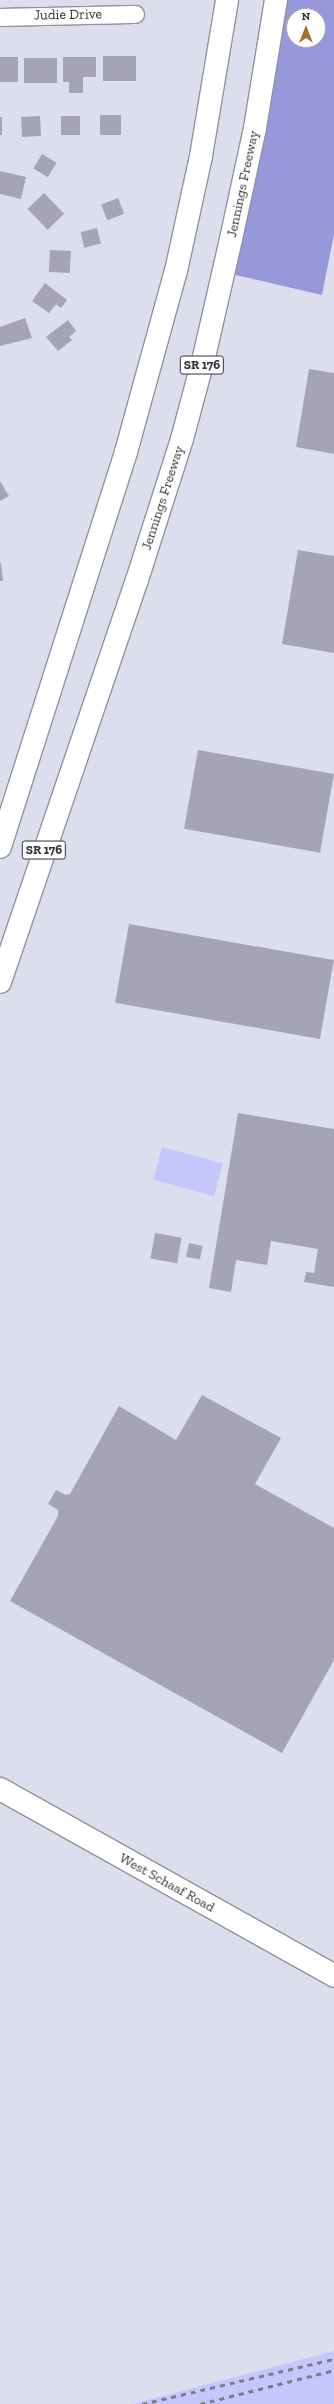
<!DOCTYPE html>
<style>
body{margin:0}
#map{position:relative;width:334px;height:2404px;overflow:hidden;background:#dddeed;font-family:"Zilla Slab",serif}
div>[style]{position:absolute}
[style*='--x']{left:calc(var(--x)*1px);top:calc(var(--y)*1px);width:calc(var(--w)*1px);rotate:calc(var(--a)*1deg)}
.green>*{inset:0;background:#c5c7fc;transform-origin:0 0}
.forest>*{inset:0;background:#9798da}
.building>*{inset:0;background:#a4a4b2;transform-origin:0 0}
.roads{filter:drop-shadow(1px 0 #90919f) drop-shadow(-1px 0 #90919f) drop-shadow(0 1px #90919f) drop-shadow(0 -1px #90919f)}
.street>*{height:17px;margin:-8.5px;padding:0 8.5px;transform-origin:8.5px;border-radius:8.5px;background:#fff}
.secondary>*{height:22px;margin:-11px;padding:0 11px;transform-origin:11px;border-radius:11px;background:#fff}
.highway>*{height:22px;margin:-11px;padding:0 11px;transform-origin:11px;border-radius:11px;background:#fff}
.rail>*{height:3px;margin-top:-1.5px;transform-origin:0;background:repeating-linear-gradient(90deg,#7d7d87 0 5px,transparent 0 10px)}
span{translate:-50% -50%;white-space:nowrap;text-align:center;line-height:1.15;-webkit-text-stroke:3px #fff;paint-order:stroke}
.shield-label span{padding:1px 3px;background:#fff;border:1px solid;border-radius:3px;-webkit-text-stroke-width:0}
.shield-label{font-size:13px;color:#323238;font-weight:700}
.street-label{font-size:14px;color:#323238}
.north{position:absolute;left:286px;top:8px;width:40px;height:40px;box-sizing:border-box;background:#fff;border:1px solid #adadaf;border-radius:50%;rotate:0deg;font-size:11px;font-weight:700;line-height:16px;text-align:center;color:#323238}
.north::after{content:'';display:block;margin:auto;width:14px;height:18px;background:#a47228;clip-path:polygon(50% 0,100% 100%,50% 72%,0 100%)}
</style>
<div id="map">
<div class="green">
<i style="left:162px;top:1147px;width:63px;height:34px;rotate:15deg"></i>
<i style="clip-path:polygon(334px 2351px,334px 2404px,132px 2404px)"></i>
</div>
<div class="forest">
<i style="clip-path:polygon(evenodd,276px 0,334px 0,334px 234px,322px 295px,223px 272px,276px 0,294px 16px,318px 16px,318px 40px,294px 40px,294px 16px)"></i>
</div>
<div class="building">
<i style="left:136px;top:56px;width:25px;height:33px;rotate:90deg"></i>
<i style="left:0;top:57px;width:18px;height:25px"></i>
<i style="clip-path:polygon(63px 57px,96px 57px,96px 77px,83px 77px,83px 93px,69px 93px,69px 82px,63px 82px)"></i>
<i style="left:57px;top:58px;width:25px;height:33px;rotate:90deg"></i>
<i style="left:100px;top:115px;width:21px;height:20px"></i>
<i style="left:40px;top:116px;width:20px;height:19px;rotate:87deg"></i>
<i style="left:61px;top:116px;width:19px;height:19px"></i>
<i style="left:0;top:117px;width:2px;height:18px"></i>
<i style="left:42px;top:154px;width:17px;height:17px;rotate:31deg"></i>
<i style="clip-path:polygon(0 171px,26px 177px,21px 199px,0 194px)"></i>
<i style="left:44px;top:193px;width:29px;height:23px;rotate:46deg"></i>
<i style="left:118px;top:198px;width:17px;height:18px;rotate:69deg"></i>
<i style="left:97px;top:228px;width:16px;height:17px;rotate:76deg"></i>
<i style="left:50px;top:250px;width:21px;height:22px;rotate:3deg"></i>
<i style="clip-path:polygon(45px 283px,67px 300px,61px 308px,56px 304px,49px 313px,32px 301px)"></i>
<i style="clip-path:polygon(25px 318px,32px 338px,0 346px,0 327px)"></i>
<i style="clip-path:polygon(68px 320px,76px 331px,69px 337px,72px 340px,58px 351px,46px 337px)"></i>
<i style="clip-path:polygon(309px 369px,334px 373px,334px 454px,296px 447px)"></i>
<i style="clip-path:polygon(0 481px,9px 496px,0 501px)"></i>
<i style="clip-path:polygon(298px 550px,334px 556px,334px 653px,282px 644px)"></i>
<i style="clip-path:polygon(0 563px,1px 563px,3px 581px,0 581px)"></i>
<i style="left:198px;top:750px;width:138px;height:80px;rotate:10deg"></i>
<i style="left:129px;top:924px;width:208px;height:80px;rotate:10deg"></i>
<i style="clip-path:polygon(238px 1113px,334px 1129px,334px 1287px,304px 1282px,306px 1272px,314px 1273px,318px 1249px,271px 1241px,267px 1265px,236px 1260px,231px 1292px,209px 1288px)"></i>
<i style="left:155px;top:1233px;width:27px;height:26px;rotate:10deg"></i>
<i style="left:189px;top:1243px;width:14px;height:14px;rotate:12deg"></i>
<i style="clip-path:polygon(202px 1395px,281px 1438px,255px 1484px,334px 1528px,334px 1660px,282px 1753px,10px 1601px,58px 1516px,58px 1510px,48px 1504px,56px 1490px,66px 1495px,70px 1494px,119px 1406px,176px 1440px)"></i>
</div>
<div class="roads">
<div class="street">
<i style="--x:0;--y:17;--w:135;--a:-1.3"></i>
</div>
<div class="secondary">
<i style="--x:0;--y:1789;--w:383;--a:29.2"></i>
</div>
<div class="highway">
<i style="--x:0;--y:847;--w:415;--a:-72.3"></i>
<i style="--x:126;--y:452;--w:188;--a:-74.6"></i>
<i style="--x:176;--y:271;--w:118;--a:-77.7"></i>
<i style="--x:201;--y:156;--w:158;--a:-80.5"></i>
<i style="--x:0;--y:982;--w:425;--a:-71.2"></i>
<i style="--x:137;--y:580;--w:148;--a:-72.3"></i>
<i style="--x:182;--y:439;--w:85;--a:-75"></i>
<i style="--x:204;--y:357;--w:121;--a:-77.1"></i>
<i style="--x:231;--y:239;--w:114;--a:-77.8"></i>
<i style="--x:255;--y:128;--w:130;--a:-80.7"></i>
</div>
</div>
<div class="rail">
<i style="--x:142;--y:2404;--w:197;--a:-13.2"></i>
<i style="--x:200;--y:2404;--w:138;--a:-14.2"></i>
</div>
<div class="shield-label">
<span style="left:202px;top:365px">SR 176</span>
<span style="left:44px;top:850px">SR 176</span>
</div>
<div class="street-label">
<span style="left:68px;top:15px;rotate:-1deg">Judie Drive</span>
<span style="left:243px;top:184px;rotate:-78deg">Jennings Freeway</span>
<span style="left:163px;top:498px;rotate:-72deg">Jennings Freeway</span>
<span style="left:167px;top:1883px;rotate:29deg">West Schaaf Road</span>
</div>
<div class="north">N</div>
</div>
